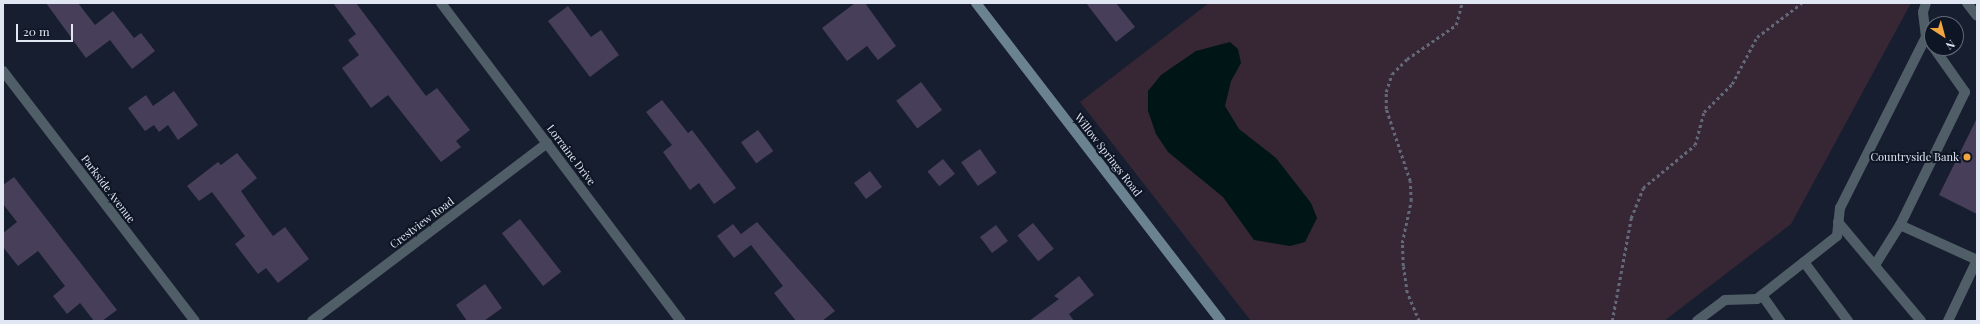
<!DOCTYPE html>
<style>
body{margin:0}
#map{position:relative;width:1980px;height:324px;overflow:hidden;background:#171e2f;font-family:"Playfair Display",serif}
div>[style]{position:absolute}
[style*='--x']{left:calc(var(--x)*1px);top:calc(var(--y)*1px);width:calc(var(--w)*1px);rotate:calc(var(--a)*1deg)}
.green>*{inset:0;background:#372735}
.water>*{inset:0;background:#001516}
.building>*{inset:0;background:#473e5a;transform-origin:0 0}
.path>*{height:2.5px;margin-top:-1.25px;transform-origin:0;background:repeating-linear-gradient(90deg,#636978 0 3px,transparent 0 6px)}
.service>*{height:10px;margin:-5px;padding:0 5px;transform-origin:5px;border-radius:5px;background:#505e67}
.minor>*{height:10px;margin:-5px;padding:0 5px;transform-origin:5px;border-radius:5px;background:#505e67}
.secondary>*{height:10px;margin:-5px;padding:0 5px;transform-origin:5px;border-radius:5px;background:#6b8390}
.dots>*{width:11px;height:11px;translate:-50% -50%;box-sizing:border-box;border:2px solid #0e1525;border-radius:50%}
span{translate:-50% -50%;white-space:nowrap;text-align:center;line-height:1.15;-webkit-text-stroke:4px #0e1525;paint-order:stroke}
.street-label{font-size:11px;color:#e1e7f2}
.poi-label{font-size:11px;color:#e1e7f2}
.right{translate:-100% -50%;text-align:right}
.frame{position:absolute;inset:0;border:4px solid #e1e7f2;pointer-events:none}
.north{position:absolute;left:1924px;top:16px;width:40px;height:40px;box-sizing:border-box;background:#0e1525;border:1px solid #626977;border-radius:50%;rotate:144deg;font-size:11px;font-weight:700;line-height:16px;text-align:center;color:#e1e7f2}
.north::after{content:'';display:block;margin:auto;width:14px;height:18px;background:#f1a640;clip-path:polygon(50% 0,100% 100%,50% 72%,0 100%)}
.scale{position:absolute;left:16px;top:24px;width:57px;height:18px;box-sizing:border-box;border:2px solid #e1e7f2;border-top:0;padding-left:5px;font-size:12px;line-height:14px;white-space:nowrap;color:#e1e7f2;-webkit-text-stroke:3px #0e1525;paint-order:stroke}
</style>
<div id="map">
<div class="green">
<i style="clip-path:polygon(1209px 3px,1911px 3px,1791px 224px,1664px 321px,1251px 321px,1080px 102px)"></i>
</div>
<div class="water">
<i style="clip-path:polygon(1230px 42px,1238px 49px,1241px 63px,1231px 81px,1225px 106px,1239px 129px,1276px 158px,1311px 203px,1317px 218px,1305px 242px,1290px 246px,1254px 240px,1223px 197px,1168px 152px,1156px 134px,1148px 111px,1148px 91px,1161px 75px,1196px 51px)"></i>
</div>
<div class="building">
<i style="clip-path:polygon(46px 3px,78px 3px,95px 25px,113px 11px,134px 38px,141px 33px,155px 51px,132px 69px,110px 40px,86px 58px)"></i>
<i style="clip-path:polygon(333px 3px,356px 3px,426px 96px,437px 88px,470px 130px,456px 141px,461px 147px,441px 162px,388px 95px,371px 108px,342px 68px,359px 55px,348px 40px,356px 34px)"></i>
<i style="clip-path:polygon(855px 3px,865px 3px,896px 46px,878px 60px,867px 46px,847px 61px,822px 28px)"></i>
<i style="clip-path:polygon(1086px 3px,1116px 3px,1135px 27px,1116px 42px)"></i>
<i style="clip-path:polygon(568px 6px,591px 37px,601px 30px,619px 55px,590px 77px,548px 21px)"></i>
<i style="left:921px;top:82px;width:35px;height:31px;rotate:53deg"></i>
<i style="clip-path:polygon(174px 91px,198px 125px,178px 140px,168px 125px,159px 132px,154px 125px,145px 131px,128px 108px,146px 95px,153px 106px)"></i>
<i style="clip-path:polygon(662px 100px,688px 133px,692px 130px,736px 188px,714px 204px,699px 183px,690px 190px,663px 152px,672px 145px,646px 112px)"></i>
<i style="clip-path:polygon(1977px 118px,1977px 214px,1939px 195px)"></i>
<i style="left:758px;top:130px;width:26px;height:21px;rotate:54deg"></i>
<i style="left:980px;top:149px;width:29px;height:23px;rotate:55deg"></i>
<i style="clip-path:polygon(237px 153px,257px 178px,241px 191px,252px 207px,273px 236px,285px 227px,309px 259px,278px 283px,266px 268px,258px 274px,235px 244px,245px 236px,212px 192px,199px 201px,187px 186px,218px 162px,221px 165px)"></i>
<i style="left:943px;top:159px;width:19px;height:20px;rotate:51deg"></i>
<i style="left:870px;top:171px;width:20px;height:20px;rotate:53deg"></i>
<i style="clip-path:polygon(14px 177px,117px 310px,102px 321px,94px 321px,80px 303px,67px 314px,53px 296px,65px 286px,38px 251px,18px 266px,3px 247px,3px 233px,17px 222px,3px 204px,3px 185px)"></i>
<i style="left:520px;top:219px;width:67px;height:23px;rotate:52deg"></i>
<i style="clip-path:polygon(757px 222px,835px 311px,822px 321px,796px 321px,774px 293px,783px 286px,751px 245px,734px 258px,717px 236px,733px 224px,741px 234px)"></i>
<i style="left:1033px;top:223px;width:33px;height:20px;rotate:51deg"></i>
<i style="left:996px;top:225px;width:20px;height:20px;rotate:53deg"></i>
<i style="clip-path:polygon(1079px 276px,1094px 295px,1069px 314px,1074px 321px,1029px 321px,1059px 299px,1054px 296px)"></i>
<i style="clip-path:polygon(485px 284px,502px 308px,484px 321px,467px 321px,456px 305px)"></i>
</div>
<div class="path">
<i style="--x:1419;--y:321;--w:30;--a:-113"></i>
<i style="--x:1407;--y:293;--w:27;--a:-98"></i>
<i style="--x:1403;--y:266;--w:23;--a:-92"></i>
<i style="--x:1402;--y:243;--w:43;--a:-77.9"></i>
<i style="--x:1411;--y:201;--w:20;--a:-93"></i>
<i style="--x:1410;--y:181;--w:76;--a:-108.4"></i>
<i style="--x:1386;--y:109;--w:17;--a:-90"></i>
<i style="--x:1386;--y:92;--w:19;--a:-72"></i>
<i style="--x:1392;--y:74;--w:21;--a:-45"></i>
<i style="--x:1407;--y:59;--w:60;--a:-34.8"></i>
<i style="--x:1456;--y:25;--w:23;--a:-75"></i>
<i style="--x:1612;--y:321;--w:105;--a:-79.5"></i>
<i style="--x:1631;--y:218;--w:32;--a:-68"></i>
<i style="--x:1643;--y:188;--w:67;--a:-39.6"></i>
<i style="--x:1695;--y:145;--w:34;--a:-75"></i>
<i style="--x:1704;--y:112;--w:40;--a:-45"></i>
<i style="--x:1732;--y:84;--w:53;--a:-62"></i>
<i style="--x:1757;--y:37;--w:56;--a:-37.1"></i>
</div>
<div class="service">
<i style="--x:1967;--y:3;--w:16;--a:52"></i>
<i style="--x:1926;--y:37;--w:25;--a:-97"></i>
<i style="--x:1923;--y:12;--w:9;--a:-72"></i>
<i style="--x:1934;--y:48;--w:54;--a:54.8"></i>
<i style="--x:1965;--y:92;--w:148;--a:116"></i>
<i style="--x:1900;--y:225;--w:85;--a:24.4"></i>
<i style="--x:1838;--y:222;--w:129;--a:50"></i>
<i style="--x:1804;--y:262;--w:74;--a:53.3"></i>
<i style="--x:1875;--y:265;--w:47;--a:-58"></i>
<i style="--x:1762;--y:295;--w:32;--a:55"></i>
<i style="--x:1697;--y:321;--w:35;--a:-37"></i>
<i style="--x:1725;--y:300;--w:32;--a:-2"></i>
<i style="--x:1757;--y:299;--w:102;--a:-38.2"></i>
<i style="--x:1837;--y:236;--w:28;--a:-84"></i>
<i style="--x:1840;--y:208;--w:191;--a:-63.3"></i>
<i style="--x:1926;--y:37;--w:11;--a:56"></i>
<i style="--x:1948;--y:321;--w:68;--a:-64.6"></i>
</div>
<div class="minor">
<i style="--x:441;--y:3;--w:398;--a:53"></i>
<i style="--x:3;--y:71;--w:315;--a:52.5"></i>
<i style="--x:312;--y:321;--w:295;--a:-37.1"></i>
</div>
<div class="secondary">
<i style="--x:976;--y:3;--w:401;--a:52.4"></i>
</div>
<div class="dots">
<i style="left:1967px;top:157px;background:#f1a640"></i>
</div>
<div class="street-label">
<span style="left:571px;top:155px;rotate:53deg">Lorraine Drive</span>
<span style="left:1108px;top:155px;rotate:52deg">Willow Springs Road</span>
<span style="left:108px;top:189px;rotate:53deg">Parkside Avenue</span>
<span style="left:422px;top:223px;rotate:-37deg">Crestview Road</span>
</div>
<div class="poi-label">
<span class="right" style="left:1959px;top:157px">Countryside Bank</span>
</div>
<div class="frame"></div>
<div class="north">N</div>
<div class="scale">20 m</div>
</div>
